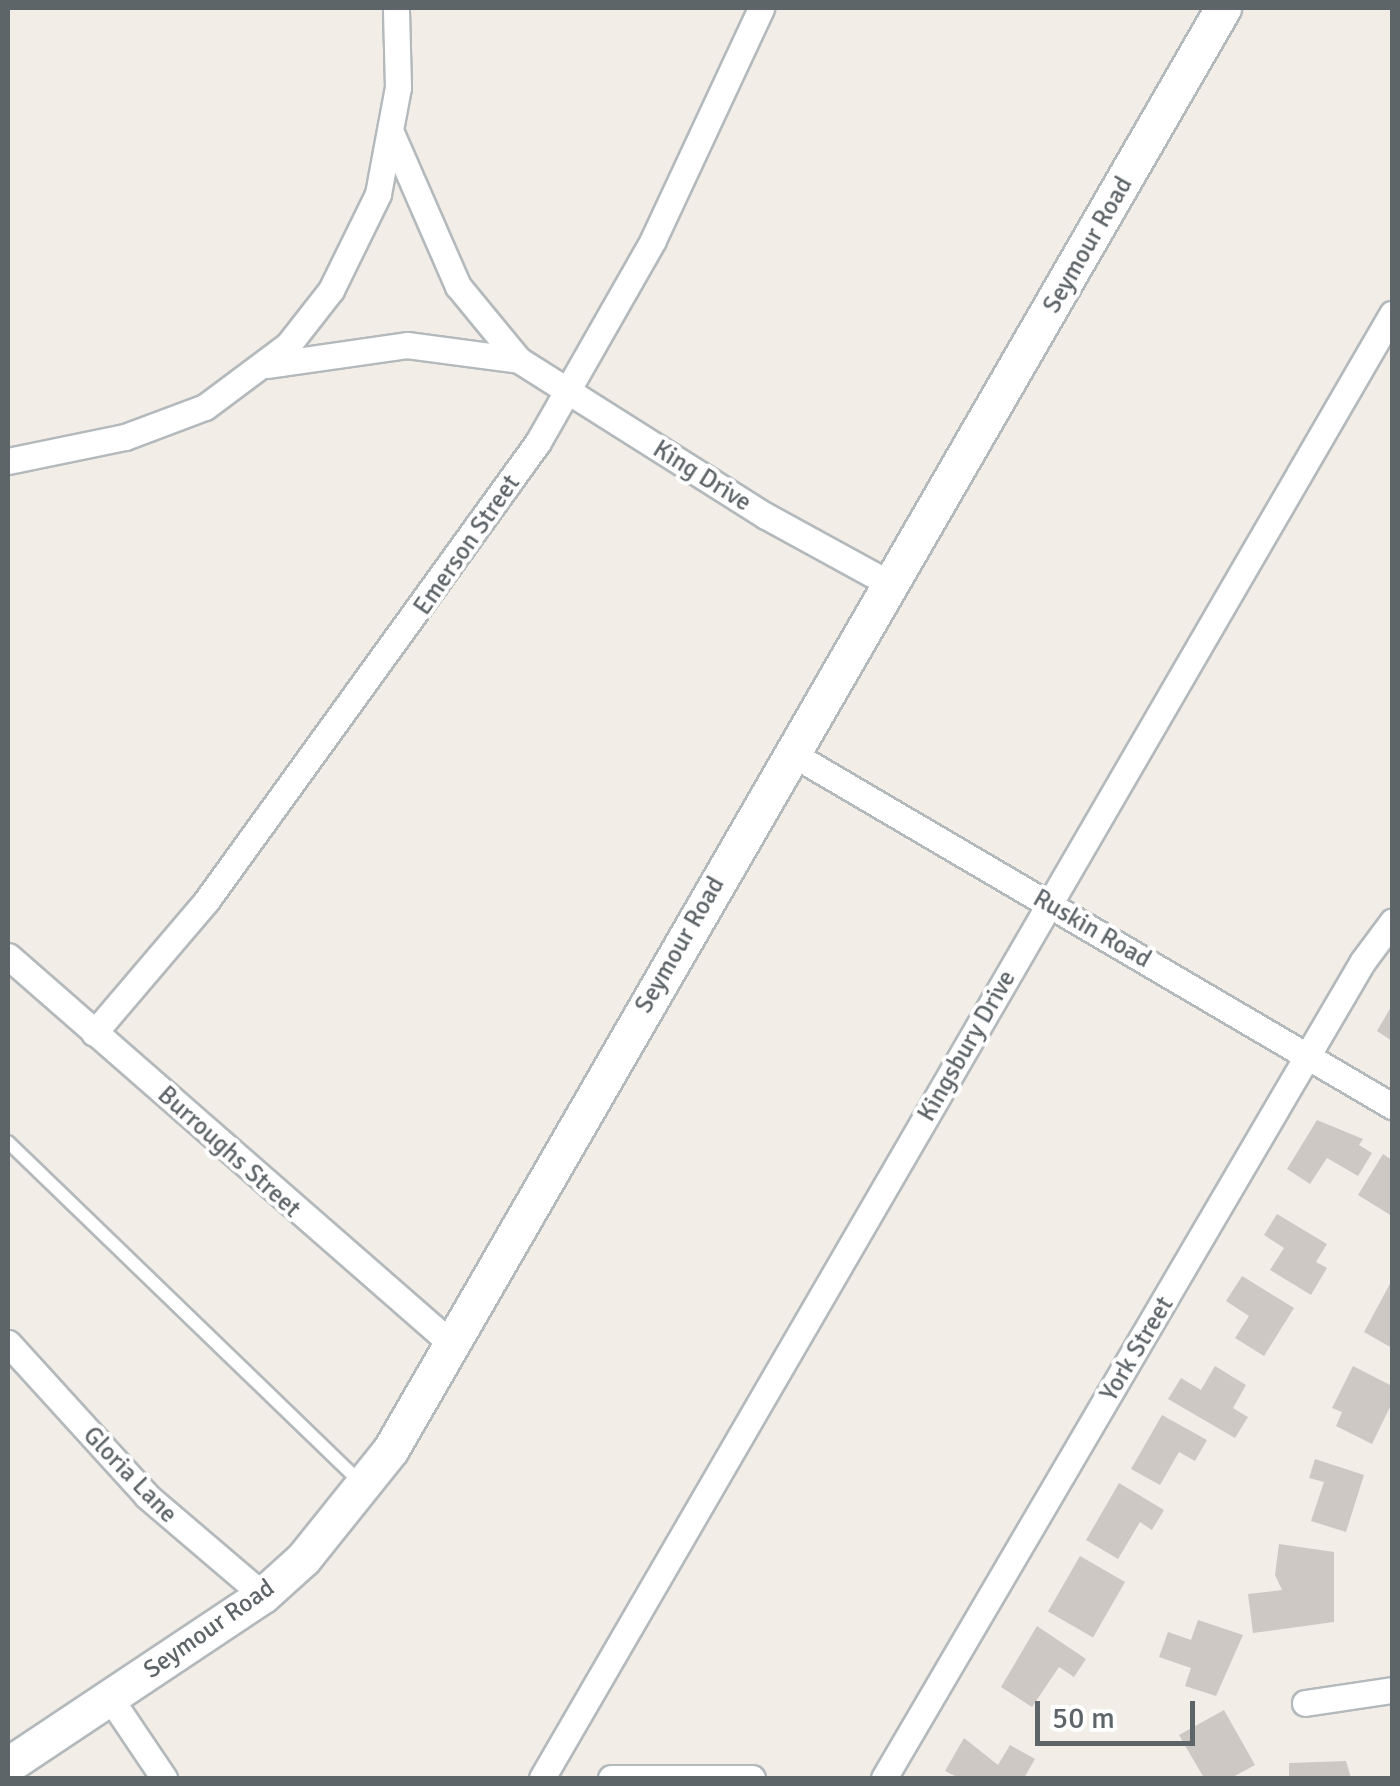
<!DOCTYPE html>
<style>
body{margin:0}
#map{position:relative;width:1400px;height:1786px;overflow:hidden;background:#f2ede7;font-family:Signika,sans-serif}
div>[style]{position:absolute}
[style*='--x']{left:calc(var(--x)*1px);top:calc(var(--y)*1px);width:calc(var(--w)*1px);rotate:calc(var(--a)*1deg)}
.building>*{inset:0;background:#cdc8c4;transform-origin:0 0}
.roads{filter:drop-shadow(2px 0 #b4b9bc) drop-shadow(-2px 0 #b4b9bc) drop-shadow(0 2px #b4b9bc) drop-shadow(0 -2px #b4b9bc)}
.lane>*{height:12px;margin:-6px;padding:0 6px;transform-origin:6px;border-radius:6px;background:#fff}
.street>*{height:25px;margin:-12.5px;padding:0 12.5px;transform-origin:12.5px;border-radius:12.5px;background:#fff}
.secondary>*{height:35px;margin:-17.5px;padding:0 17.5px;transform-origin:17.5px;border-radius:17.5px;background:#fff}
span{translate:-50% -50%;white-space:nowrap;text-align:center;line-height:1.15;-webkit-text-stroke:8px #fff;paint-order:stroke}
.street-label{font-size:25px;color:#5e6569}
.frame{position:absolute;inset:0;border:10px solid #5e6569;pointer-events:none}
.scale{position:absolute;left:1035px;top:1701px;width:160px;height:45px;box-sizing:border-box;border:5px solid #5e6569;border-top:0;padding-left:12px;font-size:30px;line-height:35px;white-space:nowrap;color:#5e6569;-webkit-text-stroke:8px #fff;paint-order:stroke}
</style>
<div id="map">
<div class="building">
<i style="clip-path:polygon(1392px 1005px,1392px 1041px,1377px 1031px)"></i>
<i style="clip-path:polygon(1317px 1120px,1363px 1139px,1359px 1145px,1372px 1153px,1358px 1176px,1327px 1158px,1310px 1184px,1287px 1169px)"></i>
<i style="clip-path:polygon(1383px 1154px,1392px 1160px,1392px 1216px,1358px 1195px)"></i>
<i style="clip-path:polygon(1277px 1214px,1327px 1244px,1316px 1262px,1327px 1268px,1311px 1295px,1270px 1270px,1284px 1248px,1264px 1235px)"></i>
<i style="clip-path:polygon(1242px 1276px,1294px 1308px,1264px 1356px,1235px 1338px,1249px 1316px,1226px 1301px)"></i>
<i style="clip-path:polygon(1392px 1280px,1392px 1348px,1364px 1332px)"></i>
<i style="clip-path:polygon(1215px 1366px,1246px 1385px,1233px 1408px,1248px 1417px,1235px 1438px,1168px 1399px,1181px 1378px,1201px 1390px)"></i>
<i style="clip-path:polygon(1353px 1366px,1392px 1386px,1392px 1403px,1372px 1444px,1336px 1426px,1342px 1412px,1332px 1408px)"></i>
<i style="clip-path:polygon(1162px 1415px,1207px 1440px,1195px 1461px,1179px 1452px,1160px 1485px,1131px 1469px)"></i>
<i style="clip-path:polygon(1315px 1459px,1364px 1475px,1346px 1532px,1311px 1521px,1324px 1482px,1309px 1478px)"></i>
<i style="clip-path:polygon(1119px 1483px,1164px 1510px,1152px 1530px,1140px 1522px,1118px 1559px,1086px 1540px)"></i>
<i style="clip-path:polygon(1279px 1544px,1334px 1552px,1334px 1622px,1253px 1633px,1248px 1594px,1282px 1590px,1275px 1575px)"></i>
<i style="left:1080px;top:1556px;width:52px;height:64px;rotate:30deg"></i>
<i style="clip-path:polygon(1198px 1620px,1243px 1635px,1216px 1696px,1185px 1686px,1191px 1668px,1159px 1657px,1168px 1632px,1191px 1640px)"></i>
<i style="clip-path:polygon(1037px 1626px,1086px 1659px,1074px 1677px,1059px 1667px,1032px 1707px,1001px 1687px)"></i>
<i style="clip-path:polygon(1224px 1710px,1255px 1765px,1231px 1778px,1204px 1778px,1179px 1735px)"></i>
<i style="clip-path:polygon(964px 1738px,998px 1765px,1010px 1745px,1035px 1759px,1024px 1778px,959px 1778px,945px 1771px)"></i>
<i style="clip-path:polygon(1346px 1761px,1351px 1778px,1289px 1778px,1289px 1763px)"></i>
</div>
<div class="roads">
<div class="lane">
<i style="--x:8;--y:1142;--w:492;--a:44"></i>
</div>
<div class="street">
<i style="--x:392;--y:135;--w:165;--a:66.4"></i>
<i style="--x:458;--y:286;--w:94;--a:50.6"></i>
<i style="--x:268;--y:365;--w:140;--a:-8.2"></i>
<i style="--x:407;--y:345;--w:113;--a:7.6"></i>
<i style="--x:519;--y:360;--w:292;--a:32.3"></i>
<i style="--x:766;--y:516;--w:141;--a:28.7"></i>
<i style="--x:8;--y:461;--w:119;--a:-11.6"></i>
<i style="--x:125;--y:437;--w:85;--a:-20.6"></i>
<i style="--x:205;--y:407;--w:104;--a:-36.8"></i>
<i style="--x:288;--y:345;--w:70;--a:-52"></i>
<i style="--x:331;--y:290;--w:107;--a:-63.9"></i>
<i style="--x:378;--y:194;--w:109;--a:-79.4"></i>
<i style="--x:398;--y:87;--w:79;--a:-91.5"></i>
<i style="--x:791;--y:753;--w:697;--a:30.43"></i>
<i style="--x:8;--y:956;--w:591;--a:41.16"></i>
<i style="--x:94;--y:1033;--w:175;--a:-49.6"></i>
<i style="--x:207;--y:900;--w:565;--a:-54.14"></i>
<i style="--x:538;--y:442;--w:232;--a:-60.3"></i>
<i style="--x:653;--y:240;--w:256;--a:-65"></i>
<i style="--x:8;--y:1343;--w:207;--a:47.7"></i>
<i style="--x:147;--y:1496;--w:153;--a:40.5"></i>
<i style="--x:110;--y:1698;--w:97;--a:56"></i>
<i style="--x:1305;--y:1703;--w:88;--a:-8.5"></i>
<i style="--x:542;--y:1778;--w:1693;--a:-59.86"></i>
<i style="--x:611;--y:1778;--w:141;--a:0"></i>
<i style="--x:884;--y:1778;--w:947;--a:-59.62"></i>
<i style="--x:1363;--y:961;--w:49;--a:-53.4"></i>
</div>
<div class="secondary">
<i style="--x:8;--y:1765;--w:306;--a:-33.7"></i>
<i style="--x:263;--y:1595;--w:54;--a:-42"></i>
<i style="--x:303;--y:1559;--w:141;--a:-51.3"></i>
<i style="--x:391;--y:1449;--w:1664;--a:-60"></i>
</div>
</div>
<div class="street-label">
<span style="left:1088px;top:245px;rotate:-60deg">Seymour Road</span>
<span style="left:702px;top:476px;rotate:32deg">King Drive</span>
<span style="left:467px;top:545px;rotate:-55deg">Emerson Street</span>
<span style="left:1092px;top:929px;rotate:30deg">Ruskin Road</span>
<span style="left:680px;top:945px;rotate:-60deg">Seymour Road</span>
<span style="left:967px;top:1046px;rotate:-60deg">Kingsbury Drive</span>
<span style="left:229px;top:1152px;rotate:42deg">Burroughs Street</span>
<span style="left:1137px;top:1349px;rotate:-59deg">York Street</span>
<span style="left:130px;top:1475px;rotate:46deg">Gloria Lane</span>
<span style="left:209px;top:1629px;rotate:-35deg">Seymour Road</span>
</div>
<div class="frame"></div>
<div class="scale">50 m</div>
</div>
